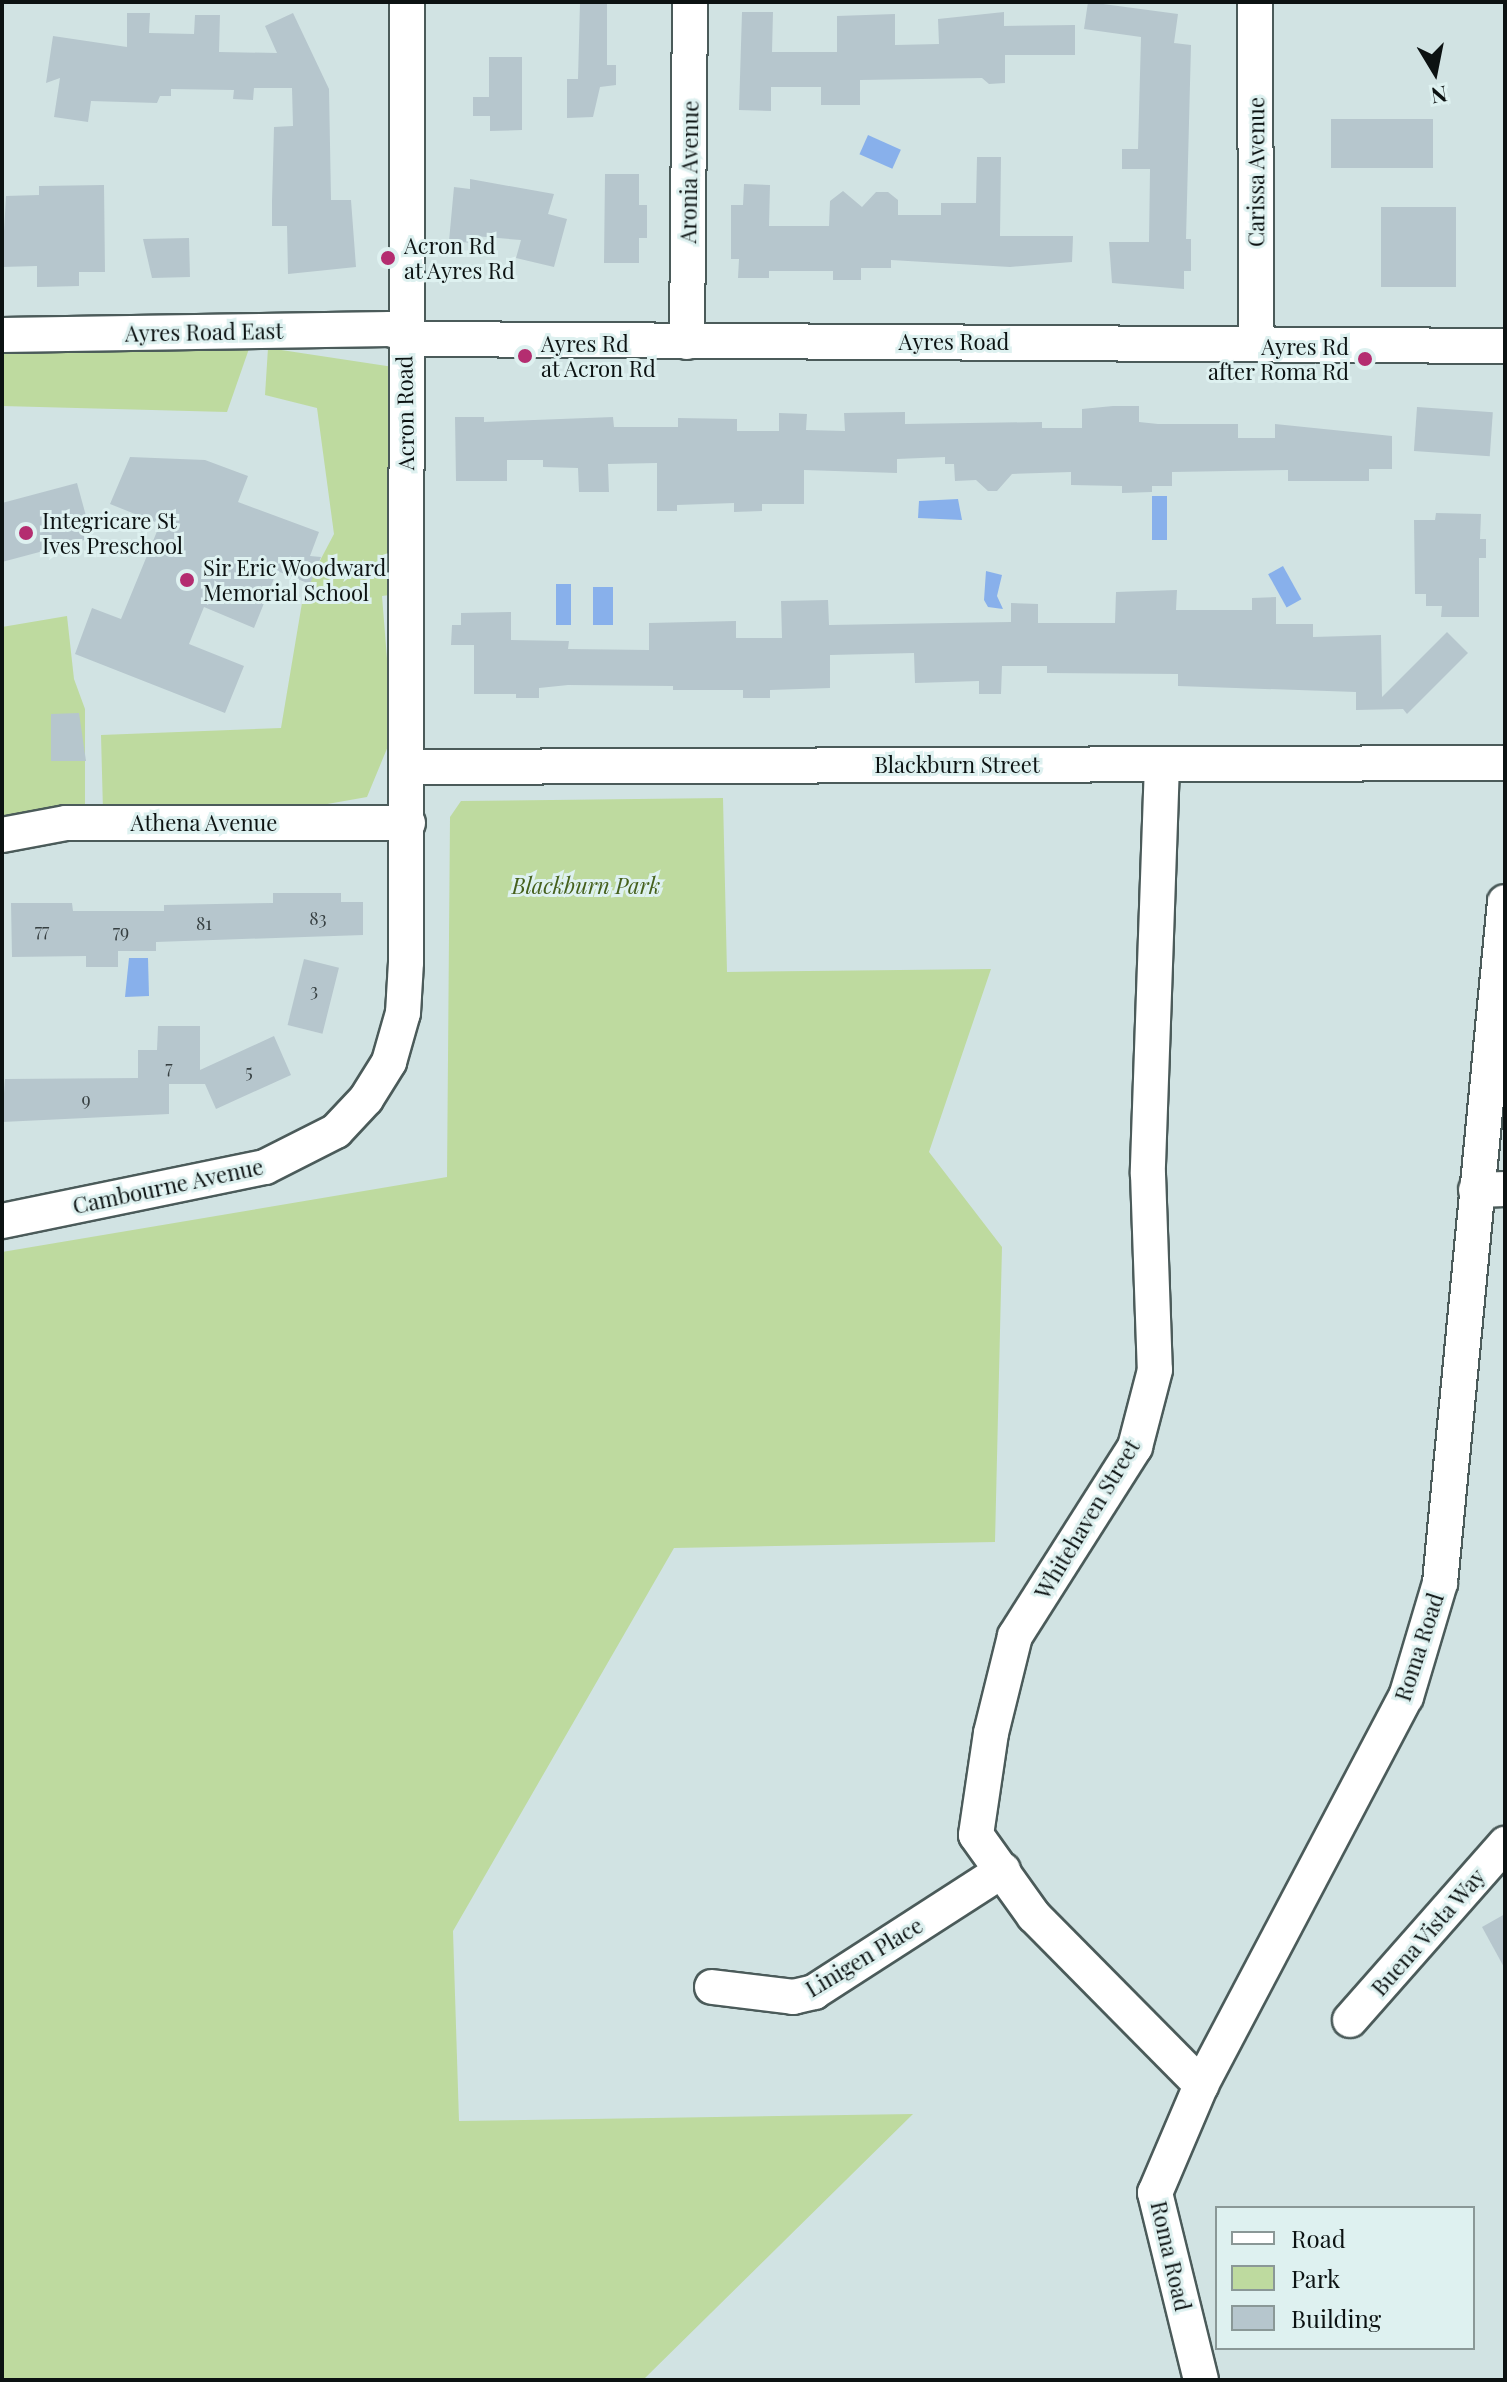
<!DOCTYPE html>
<style>
body{margin:0}
#map{position:relative;width:1507px;height:2382px;overflow:hidden;background:#d1e3e3;font-family:"Playfair Display",serif}
div>[style]{position:absolute}
[style*='--x']{left:calc(var(--x)*1px);top:calc(var(--y)*1px);width:calc(var(--w)*1px);rotate:calc(var(--a)*1deg)}
.green>*{inset:0;background:#beda9f}
.water>*{inset:0;background:#88b0eb;transform-origin:0 0}
.building>*{inset:0;background:#b6c6cd;transform-origin:0 0}
.roads{filter:drop-shadow(2px 0 #4b5b5a) drop-shadow(-2px 0 #4b5b5a) drop-shadow(0 2px #4b5b5a) drop-shadow(0 -2px #4b5b5a)}
.minor>*{height:34px;margin:-17px;padding:0 17px;transform-origin:17px;border-radius:17px;background:#fff}
.dots>*{width:22px;height:22px;translate:-50% -50%;box-sizing:border-box;border:4px solid #def1f0;border-radius:50%}
span{translate:-50% -50%;white-space:nowrap;text-align:center;line-height:1.15;-webkit-text-stroke:6px #def1f0;paint-order:stroke}
.number-label{font-size:18px;color:#363f41}
.number-label span{-webkit-text-stroke-width:0}
.street-label{font-size:22px;color:#0c1212}
.poi-label{font-size:22px;color:#0c1212}
.left{translate:0 -50%;text-align:left}
.right{translate:-100% -50%;text-align:right}
.park-label{font-size:22px;color:#45601c;font-style:italic}
.frame{position:absolute;inset:0;border:4px solid #0c1212;pointer-events:none}
.legend{position:absolute;left:1215px;top:2206px;width:260px;height:144px;box-sizing:border-box;background:#def1f0;border:2px solid #8a9897;margin:0;padding:10px 14px;list-style:none;font-size:24px;color:#0c1212}
.legend li{display:flex;align-items:center;gap:16px;height:40px}
.legend b{width:40px;border:2px solid #8a9897}
.north{position:absolute;left:1395px;top:32px;width:80px;height:80px;-webkit-text-stroke:6px #def1f0;paint-order:stroke;rotate:170deg;font-size:22px;font-weight:700;line-height:32px;text-align:center;color:#0c1212}
.north::after{content:'';display:block;margin:auto;width:28px;height:36px;background:#0c1212;clip-path:polygon(50% 0,100% 100%,50% 72%,0 100%)}
</style>
<div id="map">
<div class="green">
<i style="clip-path:polygon(251px 343px,227px 412px,2px 406px,2px 352px)"></i>
<i style="clip-path:polygon(268px 348px,400px 368px,397px 594px,382px 596px,393px 734px,367px 797px,265px 815px,103px 811px,101px 735px,281px 728px,304px 591px,334px 534px,317px 408px,265px 395px)"></i>
<i style="clip-path:polygon(67px 616px,74px 679px,85px 709px,85px 810px,2px 821px,2px 627px)"></i>
<i style="clip-path:polygon(723px 798px,727px 972px,991px 969px,929px 1152px,1002px 1247px,995px 1542px,674px 1548px,453px 1931px,459px 2121px,913px 2114px,643px 2380px,2px 2380px,2px 1252px,447px 1177px,450px 817px,461px 801px)"></i>
</div>
<div class="water">
<i style="left:868px;top:135px;width:36px;height:21px;rotate:24deg"></i>
<i style="left:1152px;top:496px;width:15px;height:44px"></i>
<i style="clip-path:polygon(958px 499px,962px 520px,918px 518px,919px 501px)"></i>
<i style="left:1283px;top:566px;width:38px;height:17px;rotate:61deg"></i>
<i style="clip-path:polygon(986px 571px,1002px 575px,997px 596px,1003px 609px,988px 607px,984px 600px)"></i>
<i style="left:556px;top:584px;width:15px;height:41px"></i>
<i style="left:593px;top:587px;width:20px;height:38px"></i>
<i style="clip-path:polygon(129px 958px,148px 958px,149px 996px,125px 997px)"></i>
</div>
<div class="building">
<i style="clip-path:polygon(580px 2px,607px 2px,607px 65px,616px 65px,616px 85px,600px 87px,593px 117px,567px 118px,567px 79px,578px 79px)"></i>
<i style="clip-path:polygon(1088px 2px,1178px 14px,1174px 43px,1191px 45px,1186px 239px,1191px 239px,1191px 271px,1184px 271px,1184px 289px,1112px 283px,1109px 242px,1149px 242px,1150px 169px,1122px 169px,1122px 149px,1138px 149px,1141px 37px,1084px 29px)"></i>
<i style="clip-path:polygon(742px 12px,773px 12px,772px 52px,837px 52px,837px 16px,895px 14px,895px 45px,939px 44px,938px 19px,1004px 12px,1004px 26px,1075px 25px,1075px 55px,1005px 55px,1005px 83px,989px 84px,982px 78px,860px 80px,860px 105px,821px 105px,821px 87px,771px 87px,771px 111px,739px 110px)"></i>
<i style="clip-path:polygon(127px 13px,150px 13px,149px 33px,194px 34px,195px 15px,220px 15px,219px 52px,277px 53px,265px 26px,293px 13px,329px 89px,331px 200px,351px 200px,356px 267px,288px 274px,287px 226px,272px 226px,272px 201px,274px 127px,293px 126px,292px 88px,254px 88px,253px 100px,233px 99px,234px 90px,171px 89px,171px 96px,160px 96px,157px 103px,91px 101px,88px 122px,54px 117px,60px 78px,46px 83px,53px 36px,127px 47px)"></i>
<i style="clip-path:polygon(489px 57px,522px 57px,522px 130px,490px 131px,490px 116px,473px 116px,473px 97px,489px 97px)"></i>
<i style="left:1331px;top:119px;width:102px;height:49px"></i>
<i style="clip-path:polygon(977px 157px,1001px 157px,1000px 236px,1073px 236px,1072px 262px,1010px 267px,891px 260px,891px 268px,861px 268px,861px 280px,833px 280px,833px 271px,769px 271px,769px 278px,738px 278px,739px 259px,731px 259px,731px 205px,743px 205px,744px 184px,770px 185px,769px 226px,829px 226px,830px 201px,843px 191px,862px 207px,876px 192px,888px 192px,898px 200px,898px 215px,941px 215px,941px 203px,976px 203px)"></i>
<i style="clip-path:polygon(605px 174px,639px 174px,639px 205px,647px 205px,647px 238px,639px 238px,639px 263px,604px 263px)"></i>
<i style="clip-path:polygon(470px 179px,554px 194px,548px 214px,567px 219px,554px 267px,516px 258px,521px 240px,474px 236px,473px 243px,449px 241px,454px 187px,470px 189px)"></i>
<i style="clip-path:polygon(104px 185px,105px 272px,79px 272px,79px 286px,37px 287px,37px 266px,2px 267px,6px 196px,39px 195px,39px 186px)"></i>
<i style="left:1456px;top:207px;width:80px;height:75px;rotate:90deg"></i>
<i style="clip-path:polygon(189px 238px,190px 277px,152px 278px,143px 239px)"></i>
<i style="clip-path:polygon(1113px 406px,1139px 406px,1139px 422px,1158px 424px,1238px 424px,1238px 438px,1275px 438px,1275px 424px,1392px 436px,1392px 469px,1369px 469px,1369px 481px,1288px 481px,1288px 470px,1172px 472px,1172px 486px,1152px 486px,1152px 492px,1122px 493px,1122px 486px,1071px 485px,1071px 472px,1012px 474px,997px 491px,988px 491px,976px 480px,955px 481px,954px 464px,945px 464px,945px 457px,897px 459px,897px 473px,804px 470px,804px 504px,762px 504px,762px 511px,734px 512px,734px 503px,677px 505px,677px 511px,657px 511px,657px 463px,608px 464px,609px 492px,579px 492px,578px 468px,543px 467px,543px 460px,507px 460px,507px 481px,456px 481px,455px 417px,484px 417px,484px 422px,613px 417px,614px 427px,678px 427px,678px 418px,737px 419px,737px 431px,779px 431px,779px 413px,807px 414px,806px 430px,845px 431px,844px 413px,905px 412px,905px 424px,1042px 422px,1042px 428px,1082px 428px,1082px 409px)"></i>
<i style="left:1417px;top:407px;width:76px;height:44px;rotate:4deg"></i>
<i style="clip-path:polygon(130px 457px,205px 460px,248px 476px,238px 502px,319px 532px,310px 556px,321px 557px,310px 584px,277px 571px,254px 628px,204px 607px,189px 644px,244px 666px,225px 713px,75px 654px,92px 608px,121px 619px,160px 524px,110px 504px)"></i>
<i style="clip-path:polygon(77px 483px,92px 538px,2px 562px,2px 503px)"></i>
<i style="clip-path:polygon(1436px 513px,1481px 514px,1480px 539px,1486px 539px,1486px 558px,1479px 558px,1479px 617px,1441px 617px,1442px 606px,1426px 606px,1426px 594px,1415px 594px,1414px 520px,1435px 520px)"></i>
<i style="clip-path:polygon(1177px 590px,1176px 610px,1252px 610px,1252px 598px,1276px 597px,1276px 624px,1313px 624px,1313px 637px,1381px 635px,1382px 697px,1447px 632px,1468px 653px,1407px 714px,1403px 709px,1356px 710px,1356px 692px,1178px 686px,1178px 674px,1047px 673px,1047px 666px,1002px 666px,1001px 694px,979px 694px,979px 681px,915px 683px,914px 653px,830px 655px,830px 688px,770px 690px,770px 698px,743px 698px,743px 690px,673px 690px,673px 686px,568px 685px,539px 688px,539px 698px,516px 698px,516px 694px,474px 694px,474px 645px,451px 645px,452px 625px,461px 625px,461px 613px,511px 612px,511px 640px,569px 641px,568px 649px,649px 650px,649px 623px,736px 621px,736px 638px,782px 638px,781px 601px,828px 600px,829px 625px,1011px 622px,1011px 603px,1038px 604px,1038px 623px,1115px 623px,1116px 592px)"></i>
<i style="clip-path:polygon(79px 713px,86px 761px,51px 761px,51px 714px)"></i>
<i style="clip-path:polygon(273px 893px,341px 893px,341px 902px,363px 902px,363px 935px,156px 942px,156px 951px,118px 951px,118px 967px,86px 967px,86px 956px,12px 957px,11px 903px,72px 903px,73px 911px,164px 911px,164px 905px,273px 903px)"></i>
<i style="left:304px;top:959px;width:36px;height:68px;rotate:14deg"></i>
<i style="clip-path:polygon(158px 1026px,200px 1026px,200px 1070px,274px 1036px,291px 1075px,216px 1109px,205px 1084px,169px 1084px,169px 1114px,2px 1122px,5px 1079px,138px 1078px,138px 1050px,157px 1050px)"></i>
<i style="clip-path:polygon(1505px 1914px,1505px 1969px,1482px 1927px)"></i>
</div>
<div class="roads">
<div class="minor">
<i style="--x:1255;--y:2;--w:340;--a:89.8"></i>
<i style="--x:2;--y:335;--w:388;--a:-0.9"></i>
<i style="--x:390;--y:329;--w:32;--a:18"></i>
<i style="--x:420;--y:339;--w:1085;--a:0.37"></i>
<i style="--x:687;--y:342;--w:340;--a:-89.5"></i>
<i style="--x:1162;--y:764;--w:410;--a:92"></i>
<i style="--x:1148;--y:1174;--w:196;--a:88"></i>
<i style="--x:1155;--y:1370;--w:80;--a:104.6"></i>
<i style="--x:1135;--y:1447;--w:224;--a:122.4"></i>
<i style="--x:1015;--y:1636;--w:100;--a:103.9"></i>
<i style="--x:991;--y:1733;--w:103;--a:98.4"></i>
<i style="--x:976;--y:1835;--w:100;--a:54.4"></i>
<i style="--x:1034;--y:1916;--w:238;--a:45.3"></i>
<i style="--x:409;--y:767;--w:1096;--a:-0.21"></i>
<i style="--x:2;--y:835;--w:65;--a:-10.6"></i>
<i style="--x:66;--y:823;--w:342;--a:0"></i>
<i style="--x:1476;--y:1190;--w:29;--a:-2"></i>
<i style="--x:2;--y:1221;--w:268;--a:-11.6"></i>
<i style="--x:265;--y:1167;--w:80;--a:-26.9"></i>
<i style="--x:336;--y:1131;--w:44;--a:-46.8"></i>
<i style="--x:366;--y:1099;--w:44;--a:-58.1"></i>
<i style="--x:389;--y:1062;--w:51;--a:-74.1"></i>
<i style="--x:403;--y:1013;--w:51;--a:-86.6"></i>
<i style="--x:406;--y:962;--w:960;--a:-89.94"></i>
<i style="--x:712;--y:1987;--w:82;--a:7"></i>
<i style="--x:793;--y:1997;--w:22;--a:-13"></i>
<i style="--x:814;--y:1992;--w:225;--a:-32.8"></i>
<i style="--x:1350;--y:2020;--w:235;--a:-48.6"></i>
<i style="--x:1201;--y:2380;--w:193;--a:-103.8"></i>
<i style="--x:1155;--y:2193;--w:117;--a:-66.9"></i>
<i style="--x:1201;--y:2085;--w:439;--a:-62.2"></i>
<i style="--x:1406;--y:1697;--w:119;--a:-73.4"></i>
<i style="--x:1440;--y:1583;--w:684;--a:-84.55"></i>
</div>
</div>
<div class="dots">
<i style="left:388px;top:258px;background:#b42d70"></i>
<i style="left:525px;top:356px;background:#b42d70"></i>
<i style="left:1365px;top:359px;background:#b42d70"></i>
<i style="left:26px;top:533px;background:#b42d70"></i>
<i style="left:187px;top:580px;background:#b42d70"></i>
</div>
<div class="number-label">
<span style="left:318px;top:918px">83</span>
<span style="left:204px;top:923px">81</span>
<span style="left:42px;top:930px">77</span>
<span style="left:121px;top:931px">79</span>
<span style="left:314px;top:990px">3</span>
<span style="left:169px;top:1067px">7</span>
<span style="left:249px;top:1071px">5</span>
<span style="left:86px;top:1099px">9</span>
</div>
<div class="street-label">
<span style="left:689px;top:172px;rotate:-89deg">Aronia Avenue</span>
<span style="left:1256px;top:172px;rotate:-90deg">Carissa Avenue</span>
<span style="left:204px;top:332px;rotate:-1deg">Ayres Road East</span>
<span style="left:954px;top:342px">Ayres Road</span>
<span style="left:405px;top:413px;rotate:-91deg">Acron Road</span>
<span style="left:957px;top:765px">Blackburn Street</span>
<span style="left:204px;top:823px">Athena Avenue</span>
<span style="left:168px;top:1186px;rotate:-12deg">Cambourne Avenue</span>
<span style="left:1087px;top:1519px;rotate:-59deg">Whitehaven Street</span>
<span style="left:1419px;top:1647px;rotate:-72deg">Roma Road</span>
<span style="left:1428px;top:1932px;rotate:-49deg">Buena Vista Way</span>
<span style="left:864px;top:1957px;rotate:-31deg">Linigen Place</span>
<span style="left:1171px;top:2256px;rotate:77deg">Roma Road</span>
</div>
<div class="poi-label">
<span class="left" style="left:404px;top:258px">Acron Rd<br>at Ayres Rd</span>
<span class="left" style="left:541px;top:356px">Ayres Rd<br>at Acron Rd</span>
<span class="right" style="left:1349px;top:359px">Ayres Rd<br>after Roma Rd</span>
<span class="left" style="left:42px;top:533px">Integricare St<br>Ives Preschool</span>
<span class="left" style="left:203px;top:580px">Sir Eric Woodward<br>Memorial School</span>
</div>
<div class="park-label">
<span style="left:586px;top:886px">Blackburn Park</span>
</div>
<div class="frame"></div>
<ul class="legend">
<li><b style="height:10px;background:#fff"></b>Road</li>
<li><b style="height:22px;background:#beda9f"></b>Park</li>
<li><b style="height:22px;background:#b6c6cd"></b>Building</li>
</ul>
<div class="north">N</div>
</div>
